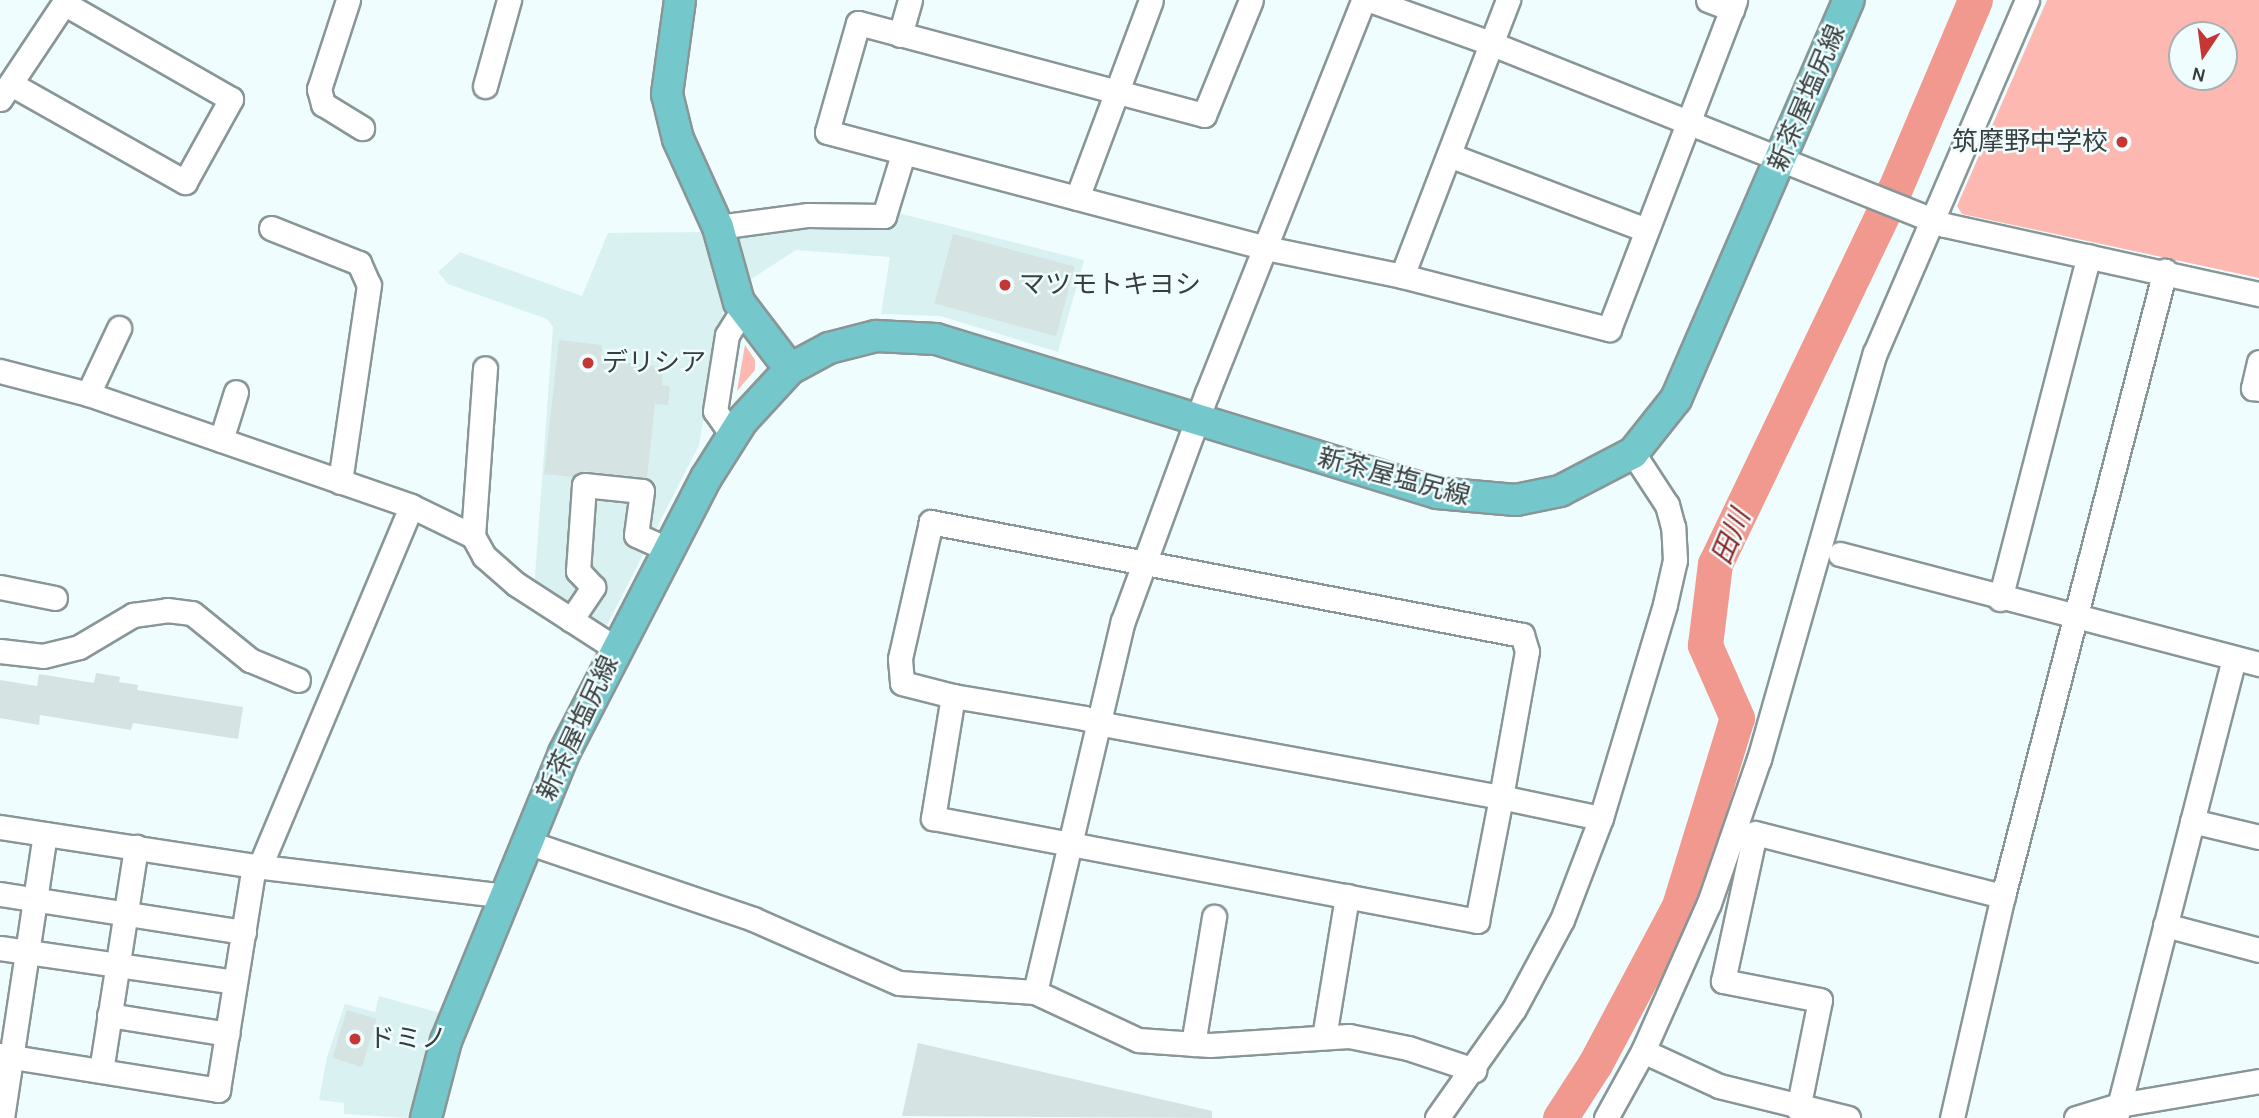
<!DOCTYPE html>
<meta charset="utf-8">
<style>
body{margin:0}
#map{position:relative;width:2259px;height:1118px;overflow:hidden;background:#effdfe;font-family:Karla,"Noto Sans JP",sans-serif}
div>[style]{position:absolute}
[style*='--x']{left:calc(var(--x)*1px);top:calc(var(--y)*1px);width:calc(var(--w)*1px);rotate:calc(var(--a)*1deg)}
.built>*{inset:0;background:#daf1f2}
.green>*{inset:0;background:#fdb9b1}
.river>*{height:35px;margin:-17.5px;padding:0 17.5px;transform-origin:17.5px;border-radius:17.5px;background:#f1988f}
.building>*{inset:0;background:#d5e3e3;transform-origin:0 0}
.roads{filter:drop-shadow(2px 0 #899697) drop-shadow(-2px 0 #899697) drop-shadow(0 2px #899697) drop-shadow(0 -2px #899697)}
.minor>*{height:23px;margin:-11.5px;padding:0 11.5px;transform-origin:11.5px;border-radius:11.5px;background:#fff}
.major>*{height:30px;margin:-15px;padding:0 15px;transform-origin:15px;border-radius:15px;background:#74c7ca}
.dots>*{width:19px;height:19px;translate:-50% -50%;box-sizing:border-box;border:4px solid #effdfe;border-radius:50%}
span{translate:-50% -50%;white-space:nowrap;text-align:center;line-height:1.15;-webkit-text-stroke:5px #effdfe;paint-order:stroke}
.street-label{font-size:26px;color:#383e3e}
.poi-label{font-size:26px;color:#383e3e}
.right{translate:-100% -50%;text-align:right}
.left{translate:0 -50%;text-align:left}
.water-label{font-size:28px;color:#8a2221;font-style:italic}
.north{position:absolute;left:2168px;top:21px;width:70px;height:70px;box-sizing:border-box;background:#effdfe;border:2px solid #a6b1b1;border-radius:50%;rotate:193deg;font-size:19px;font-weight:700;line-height:28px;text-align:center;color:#383e3e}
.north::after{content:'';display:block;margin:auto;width:24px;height:32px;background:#c53735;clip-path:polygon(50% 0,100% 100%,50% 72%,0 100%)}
</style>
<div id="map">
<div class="built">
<i style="clip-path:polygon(894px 212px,1084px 260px,1058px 352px,940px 316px,881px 314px,890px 257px,796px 250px,748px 281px,738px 241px,741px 232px)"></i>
<i style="clip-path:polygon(704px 232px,727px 290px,699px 445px,602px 635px,534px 590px,553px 327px,547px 319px,448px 284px,438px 272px,460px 252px,582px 296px,608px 233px)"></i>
<i style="clip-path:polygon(379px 996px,440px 1013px,407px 1118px,344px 1114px,344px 1103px,319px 1100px,327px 1057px,345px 1004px,375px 1012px)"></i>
</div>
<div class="green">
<i style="clip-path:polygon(evenodd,2047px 0,2259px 0,2259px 278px,1962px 214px,1957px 206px,2047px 0,2224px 35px,2224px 77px,2182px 77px,2182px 35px,2224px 35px)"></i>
<i style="clip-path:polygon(745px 345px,755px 360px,755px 370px,737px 391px)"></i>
</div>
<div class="river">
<i style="--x:1560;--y:1118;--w:64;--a:-57.1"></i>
<i style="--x:1595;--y:1064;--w:179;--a:-62"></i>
<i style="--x:1679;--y:906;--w:197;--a:-72.9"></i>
<i style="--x:1737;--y:718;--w:80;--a:-113.7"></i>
<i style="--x:1705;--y:645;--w:82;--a:-83"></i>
<i style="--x:1715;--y:564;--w:414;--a:-64.4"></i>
<i style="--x:1894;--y:191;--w:207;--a:-67"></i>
</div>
<div class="building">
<i style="left:953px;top:234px;width:126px;height:72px;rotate:15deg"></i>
<i style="clip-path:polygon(559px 340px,602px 345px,601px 360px,663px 367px,662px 385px,670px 386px,668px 405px,655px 404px,647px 478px,585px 471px,573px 477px,544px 474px)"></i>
<i style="clip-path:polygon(96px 673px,120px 677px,119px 682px,138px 685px,137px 690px,243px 707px,238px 739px,133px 723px,131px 730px,40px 715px,39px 725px,0 718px,0 680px,37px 686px,39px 674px,94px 683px)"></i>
<i style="left:347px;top:1010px;width:31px;height:50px;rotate:17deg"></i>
<i style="clip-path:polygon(918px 1043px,1212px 1111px,1212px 1118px,902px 1116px)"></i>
</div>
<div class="roads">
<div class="minor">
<i style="--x:348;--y:0;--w:94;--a:108"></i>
<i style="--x:319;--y:89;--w:16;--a:75"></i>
<i style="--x:323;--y:104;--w:46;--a:31.6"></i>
<i style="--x:1251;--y:0;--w:124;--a:112.2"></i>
<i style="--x:1204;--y:115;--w:358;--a:-165.1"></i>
<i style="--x:858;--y:23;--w:113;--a:105.9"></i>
<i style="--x:827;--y:132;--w:454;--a:14.8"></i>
<i style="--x:1266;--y:248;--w:139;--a:11.6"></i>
<i style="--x:1402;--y:276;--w:214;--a:14.4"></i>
<i style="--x:1609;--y:329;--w:352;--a:-69"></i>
<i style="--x:1370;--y:0;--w:127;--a:19.7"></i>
<i style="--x:1490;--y:43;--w:490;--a:21.8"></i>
<i style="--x:1945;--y:225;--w:321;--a:12.4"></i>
<i style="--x:1708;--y:0;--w:26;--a:21"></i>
<i style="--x:900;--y:35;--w:36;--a:-74"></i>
<i style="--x:11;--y:84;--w:200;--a:29.4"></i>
<i style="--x:185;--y:182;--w:95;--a:-61"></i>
<i style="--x:231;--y:99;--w:191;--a:-150.2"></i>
<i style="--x:485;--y:86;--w:89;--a:-74.4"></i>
<i style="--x:0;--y:99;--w:119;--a:-56.3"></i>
<i style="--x:1449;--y:155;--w:211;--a:20.8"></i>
<i style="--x:1077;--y:198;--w:211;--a:-69.5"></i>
<i style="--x:718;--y:227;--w:91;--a:-7.6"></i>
<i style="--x:808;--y:215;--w:76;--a:0.8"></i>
<i style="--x:884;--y:216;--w:65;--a:-73"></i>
<i style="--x:271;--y:228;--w:95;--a:21.7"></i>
<i style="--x:359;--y:263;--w:24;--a:66"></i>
<i style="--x:369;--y:285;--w:199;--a:98.4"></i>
<i style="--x:1402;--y:276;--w:296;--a:-69"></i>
<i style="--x:2259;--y:362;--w:27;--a:103"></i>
<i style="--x:2253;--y:388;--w:6;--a:9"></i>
<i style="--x:0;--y:371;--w:91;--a:14.6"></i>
<i style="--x:88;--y:394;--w:342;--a:19.1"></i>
<i style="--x:411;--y:506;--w:69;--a:25.8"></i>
<i style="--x:473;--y:536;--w:23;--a:61"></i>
<i style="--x:484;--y:556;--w:43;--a:41.2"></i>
<i style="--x:516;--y:584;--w:118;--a:32.9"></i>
<i style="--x:88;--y:394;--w:73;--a:-64.8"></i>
<i style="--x:732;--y:435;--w:29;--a:-125"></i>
<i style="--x:715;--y:411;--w:77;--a:-81"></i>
<i style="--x:727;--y:335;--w:31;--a:-58"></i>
<i style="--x:221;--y:440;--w:50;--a:-72.6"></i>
<i style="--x:473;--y:536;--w:168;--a:-85.9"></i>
<i style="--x:1840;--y:554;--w:433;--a:14.7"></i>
<i style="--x:0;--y:587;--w:56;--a:11.3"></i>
<i style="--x:2000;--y:599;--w:354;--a:-75.5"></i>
<i style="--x:571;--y:620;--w:40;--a:-56"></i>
<i style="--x:593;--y:587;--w:22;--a:-133"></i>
<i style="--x:578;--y:571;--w:86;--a:-86"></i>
<i style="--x:584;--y:485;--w:58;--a:5.9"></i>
<i style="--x:642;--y:491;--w:44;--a:97.8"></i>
<i style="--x:636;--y:535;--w:35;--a:24"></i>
<i style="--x:0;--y:651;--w:43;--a:6.6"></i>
<i style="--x:43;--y:656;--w:37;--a:-14"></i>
<i style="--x:79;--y:647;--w:63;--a:-30.7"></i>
<i style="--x:133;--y:615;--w:34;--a:-8"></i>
<i style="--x:167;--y:610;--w:25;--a:7"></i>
<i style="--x:192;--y:613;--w:75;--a:39"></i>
<i style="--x:250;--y:660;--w:52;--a:22.6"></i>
<i style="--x:953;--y:696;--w:124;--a:99.3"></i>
<i style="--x:933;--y:818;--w:554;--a:10.72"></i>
<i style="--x:1477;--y:921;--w:126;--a:-79"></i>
<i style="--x:1501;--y:797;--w:148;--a:-79.9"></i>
<i style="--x:1527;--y:651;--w:17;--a:-107"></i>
<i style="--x:1522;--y:635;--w:602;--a:-169.18"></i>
<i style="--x:931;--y:522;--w:140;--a:102.8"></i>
<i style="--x:900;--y:659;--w:24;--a:85"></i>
<i style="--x:902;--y:683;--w:53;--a:14.3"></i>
<i style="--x:953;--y:696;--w:133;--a:9.5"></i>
<i style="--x:1084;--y:718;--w:25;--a:16"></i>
<i style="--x:1108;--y:725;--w:400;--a:10.4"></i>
<i style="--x:1501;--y:797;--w:102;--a:11.9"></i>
<i style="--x:2192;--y:821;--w:69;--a:13.4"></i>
<i style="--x:0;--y:827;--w:257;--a:8.7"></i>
<i style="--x:254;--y:866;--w:252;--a:6.8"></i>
<i style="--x:527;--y:842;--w:239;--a:18.8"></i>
<i style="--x:753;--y:919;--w:159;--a:23.7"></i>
<i style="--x:899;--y:983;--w:136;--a:3.8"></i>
<i style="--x:1035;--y:992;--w:114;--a:25"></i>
<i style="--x:1138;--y:1040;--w:72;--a:4"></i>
<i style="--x:1210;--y:1045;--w:139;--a:-3.7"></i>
<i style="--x:1349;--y:1036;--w:60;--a:11.5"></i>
<i style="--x:1408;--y:1048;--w:70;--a:18.4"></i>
<i style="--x:260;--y:866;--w:390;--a:-67.2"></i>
<i style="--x:0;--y:894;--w:247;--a:8.9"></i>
<i style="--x:2165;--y:925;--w:97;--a:14.9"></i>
<i style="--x:0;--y:948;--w:237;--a:8.2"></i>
<i style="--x:1035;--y:992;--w:381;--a:-76.7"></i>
<i style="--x:1123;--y:621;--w:243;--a:-69.8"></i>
<i style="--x:1207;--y:393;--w:423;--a:-68.3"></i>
<i style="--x:109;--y:1015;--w:120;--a:9.1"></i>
<i style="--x:1324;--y:1037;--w:143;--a:-80.7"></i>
<i style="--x:1193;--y:1044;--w:129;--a:-80.6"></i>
<i style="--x:1643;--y:1051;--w:84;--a:24.7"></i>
<i style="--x:1719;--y:1086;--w:133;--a:13.9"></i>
<i style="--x:0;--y:1055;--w:221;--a:9.1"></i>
<i style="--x:218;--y:1090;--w:227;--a:-80.9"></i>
<i style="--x:101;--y:1071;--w:227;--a:-81.1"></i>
<i style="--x:1798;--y:1109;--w:111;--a:-78.6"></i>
<i style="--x:1820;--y:1000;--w:99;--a:-168.9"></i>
<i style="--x:1723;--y:981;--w:151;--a:-77.8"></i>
<i style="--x:1755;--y:833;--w:256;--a:14.3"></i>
<i style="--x:2;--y:1118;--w:287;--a:-81.4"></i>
<i style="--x:1437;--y:1118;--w:133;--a:-54.8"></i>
<i style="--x:1514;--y:1009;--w:101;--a:-61.7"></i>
<i style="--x:1562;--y:920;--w:109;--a:-69.1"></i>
<i style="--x:1601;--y:818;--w:223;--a:-73.3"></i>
<i style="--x:1665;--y:604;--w:45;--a:-77.2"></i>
<i style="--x:1675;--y:560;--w:33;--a:-93"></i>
<i style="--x:1673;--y:527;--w:23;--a:-105"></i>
<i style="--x:1667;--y:505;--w:62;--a:-123.2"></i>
<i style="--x:1606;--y:1118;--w:77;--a:-61.1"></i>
<i style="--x:1643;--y:1051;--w:162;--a:-66"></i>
<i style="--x:1709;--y:903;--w:152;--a:-70.9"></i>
<i style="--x:1759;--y:759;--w:422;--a:-74.1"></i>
<i style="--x:1875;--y:353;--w:384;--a:-66.7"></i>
<i style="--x:1952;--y:1118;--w:228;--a:-77.1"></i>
<i style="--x:2003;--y:896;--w:646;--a:-75.47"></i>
<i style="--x:2076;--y:1118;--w:45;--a:-16.8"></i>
<i style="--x:2119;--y:1105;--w:142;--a:-9.7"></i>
<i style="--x:2116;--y:1118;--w:475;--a:-75.6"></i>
</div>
<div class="major">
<i style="--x:680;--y:0;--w:95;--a:97.9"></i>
<i style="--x:667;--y:94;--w:46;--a:76.3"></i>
<i style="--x:678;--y:139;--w:97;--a:65.6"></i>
<i style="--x:718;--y:227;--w:78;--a:74.4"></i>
<i style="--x:739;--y:302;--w:84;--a:52.7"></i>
<i style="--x:426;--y:1118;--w:80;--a:-75.4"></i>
<i style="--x:446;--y:1041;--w:311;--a:-67.7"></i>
<i style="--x:564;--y:753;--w:309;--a:-62.7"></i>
<i style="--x:706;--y:478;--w:67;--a:-57.7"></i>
<i style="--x:742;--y:421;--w:71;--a:-47.3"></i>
<i style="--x:790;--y:369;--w:44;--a:-28.3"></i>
<i style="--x:829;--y:348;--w:49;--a:-14.3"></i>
<i style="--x:876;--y:336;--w:60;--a:2.9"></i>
<i style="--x:936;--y:339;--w:524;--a:17.09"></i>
<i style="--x:1437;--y:493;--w:79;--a:5.1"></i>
<i style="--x:1516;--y:500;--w:45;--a:-11.6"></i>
<i style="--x:1560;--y:491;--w:82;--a:-27.5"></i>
<i style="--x:1633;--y:453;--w:69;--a:-51.5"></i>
<i style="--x:1676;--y:399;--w:435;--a:-66.6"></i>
</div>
</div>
<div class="dots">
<i style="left:2122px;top:142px;background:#c53735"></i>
<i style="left:1005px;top:285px;background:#c53735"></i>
<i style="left:588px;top:363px;background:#c53735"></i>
<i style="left:355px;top:1039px;background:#c53735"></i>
</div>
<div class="street-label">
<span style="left:1807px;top:98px;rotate:-67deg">新茶屋塩尻線</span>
<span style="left:1394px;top:477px;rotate:15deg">新茶屋塩尻線</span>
<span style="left:578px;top:728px;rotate:-65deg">新茶屋塩尻線</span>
</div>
<div class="poi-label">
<span class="right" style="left:2108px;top:142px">筑摩野中学校</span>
<span class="left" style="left:1019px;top:285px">マツモトキヨシ</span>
<span class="left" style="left:602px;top:363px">デリシア</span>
<span class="left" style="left:369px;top:1039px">ドミノ</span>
</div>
<div class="water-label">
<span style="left:1731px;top:537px;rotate:-67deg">田川</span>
</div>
<div class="north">N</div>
</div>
